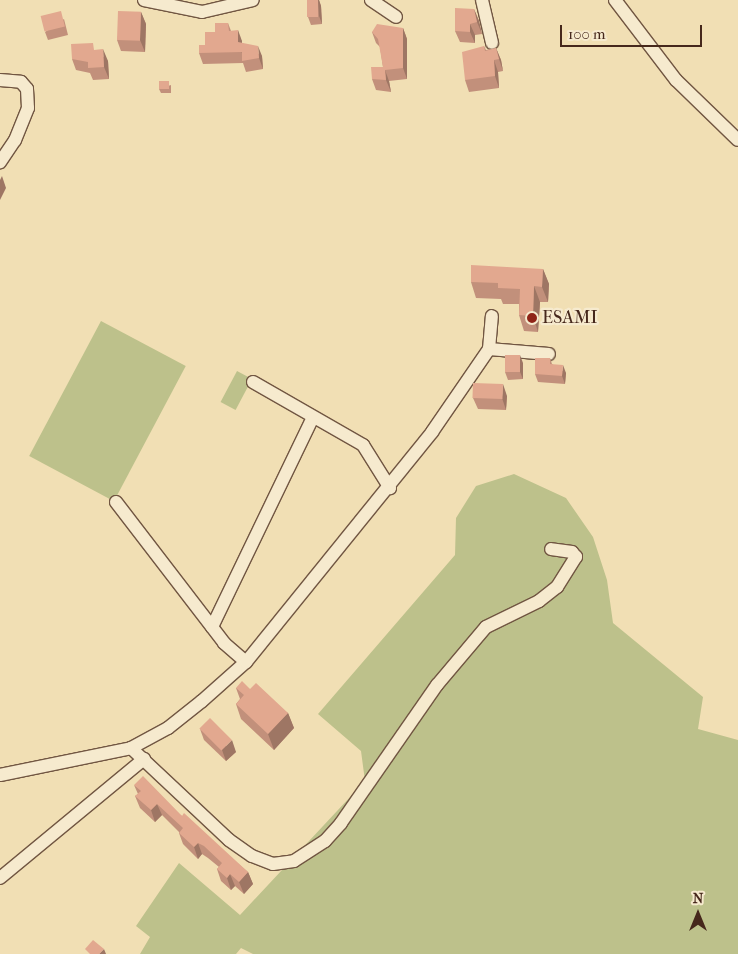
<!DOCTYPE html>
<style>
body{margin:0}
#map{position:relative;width:738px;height:954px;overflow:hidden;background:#f1dfb4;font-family:"IM FELL French Canon",serif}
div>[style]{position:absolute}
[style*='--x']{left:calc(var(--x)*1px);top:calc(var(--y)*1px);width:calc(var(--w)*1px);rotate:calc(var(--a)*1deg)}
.green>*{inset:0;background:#bdc18b;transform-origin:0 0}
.roads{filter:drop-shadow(1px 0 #715642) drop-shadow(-1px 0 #715642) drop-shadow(0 1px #715642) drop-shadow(0 -1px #715642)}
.minor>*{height:12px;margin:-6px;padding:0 6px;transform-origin:6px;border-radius:6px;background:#f6eace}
.wall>*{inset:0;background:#c2907b}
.shaded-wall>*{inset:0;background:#9e7664}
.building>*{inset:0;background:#e2a88f;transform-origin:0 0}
.dots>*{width:14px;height:14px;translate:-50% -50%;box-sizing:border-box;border:2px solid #f6eace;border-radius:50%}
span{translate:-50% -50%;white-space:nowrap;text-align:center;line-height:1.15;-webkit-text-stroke:4.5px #f6eace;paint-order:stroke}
.poi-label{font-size:18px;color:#46281c}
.left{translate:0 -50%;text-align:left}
.north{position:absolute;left:673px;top:889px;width:50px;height:50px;-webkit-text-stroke:4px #f6eace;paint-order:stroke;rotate:0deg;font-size:14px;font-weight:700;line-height:20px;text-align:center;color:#46281c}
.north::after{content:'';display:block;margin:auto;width:18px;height:22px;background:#46281c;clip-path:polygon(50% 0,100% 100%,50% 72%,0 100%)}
.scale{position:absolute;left:560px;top:25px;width:142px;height:22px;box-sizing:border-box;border:2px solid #46281c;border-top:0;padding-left:6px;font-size:15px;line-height:18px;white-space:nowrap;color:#46281c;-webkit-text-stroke:4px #f6eace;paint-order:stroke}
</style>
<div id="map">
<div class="green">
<i style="left:101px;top:321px;width:96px;height:153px;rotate:28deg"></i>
<i style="left:237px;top:371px;width:17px;height:35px;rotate:28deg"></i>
<i style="clip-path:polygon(514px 474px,566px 498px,593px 537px,607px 580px,613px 623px,703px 697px,698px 729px,738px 740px,738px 954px,253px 954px,241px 948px,236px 954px,140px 954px,150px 937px,136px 926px,179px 863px,240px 915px,365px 781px,361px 751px,318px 714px,455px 555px,456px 518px,476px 486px)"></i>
</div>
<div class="roads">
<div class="minor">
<i style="--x:144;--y:0;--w:59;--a:11.7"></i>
<i style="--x:202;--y:12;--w:52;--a:-13.2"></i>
<i style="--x:371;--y:0;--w:30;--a:34"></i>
<i style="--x:482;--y:0;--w:44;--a:76.9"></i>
<i style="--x:615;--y:0;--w:101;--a:52.7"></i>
<i style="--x:676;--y:80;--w:86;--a:44.1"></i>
<i style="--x:0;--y:80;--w:21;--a:5"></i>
<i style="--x:21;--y:82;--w:9;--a:49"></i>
<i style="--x:27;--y:89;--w:19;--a:87"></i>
<i style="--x:28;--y:108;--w:35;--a:112"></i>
<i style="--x:15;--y:140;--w:27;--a:124"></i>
<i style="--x:489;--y:349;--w:60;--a:4.8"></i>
<i style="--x:253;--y:382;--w:127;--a:29.8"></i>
<i style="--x:363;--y:445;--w:51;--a:57.9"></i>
<i style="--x:116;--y:502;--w:178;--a:52.5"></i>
<i style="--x:224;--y:643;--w:29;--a:41"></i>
<i style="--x:212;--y:627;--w:233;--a:-64.3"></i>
<i style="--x:131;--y:748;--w:134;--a:43.2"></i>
<i style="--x:229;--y:840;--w:28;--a:35"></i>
<i style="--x:252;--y:856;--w:22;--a:21"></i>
<i style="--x:273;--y:864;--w:21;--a:-8"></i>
<i style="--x:294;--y:861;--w:37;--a:-33"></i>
<i style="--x:325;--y:841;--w:24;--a:-48"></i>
<i style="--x:341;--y:823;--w:168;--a:-55.2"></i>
<i style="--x:437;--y:685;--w:76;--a:-49.8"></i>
<i style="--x:486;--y:627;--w:59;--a:-26.1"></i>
<i style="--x:539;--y:601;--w:23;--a:-38"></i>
<i style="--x:557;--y:587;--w:36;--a:-58"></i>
<i style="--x:576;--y:557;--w:6;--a:-129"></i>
<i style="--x:572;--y:552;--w:21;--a:-172"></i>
<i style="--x:0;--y:775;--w:134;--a:-11.6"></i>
<i style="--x:131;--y:748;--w:42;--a:-28.4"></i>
<i style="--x:168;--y:728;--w:43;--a:-38.5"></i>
<i style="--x:202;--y:701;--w:59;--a:-41.6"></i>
<i style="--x:246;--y:662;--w:296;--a:-51"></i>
<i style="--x:432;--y:432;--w:101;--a:-55.5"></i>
<i style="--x:489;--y:349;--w:33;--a:-85"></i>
<i style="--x:0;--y:878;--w:187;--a:-39.6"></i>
</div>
</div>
<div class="wall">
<i style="clip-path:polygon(307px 0,319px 0,321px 6px,322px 24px,311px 25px,308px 17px)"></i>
<i style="clip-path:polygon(474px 9px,479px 21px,482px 34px,475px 35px,475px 43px,460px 42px,455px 31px)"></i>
<i style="clip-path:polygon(141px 12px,146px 24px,145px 52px,121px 51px,117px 40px)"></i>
<i style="clip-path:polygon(64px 19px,68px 35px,48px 40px,45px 32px)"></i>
<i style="clip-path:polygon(228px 23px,231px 31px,242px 41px,242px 43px,262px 56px,263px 69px,246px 72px,243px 63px,203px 64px,199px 53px,215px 32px)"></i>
<i style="clip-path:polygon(403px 28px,407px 39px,407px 79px,389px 81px,391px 92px,376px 90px,372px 79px,383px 67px,380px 47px,376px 43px,372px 32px)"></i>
<i style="clip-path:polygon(484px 46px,486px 50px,496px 48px,501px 60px,503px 71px,498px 72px,499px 88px,469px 92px,465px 80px)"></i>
<i style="clip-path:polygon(96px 50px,108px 61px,109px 79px,93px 80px,90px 73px,76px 70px,72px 59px)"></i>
<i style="clip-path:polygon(171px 85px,171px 93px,161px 93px,159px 89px)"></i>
<i style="clip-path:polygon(543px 269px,549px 284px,548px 302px,540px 302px,538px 332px,524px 331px,519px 315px,519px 304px,503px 304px,501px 299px,476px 298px,471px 282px)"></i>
<i style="clip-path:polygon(550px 358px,552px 364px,566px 373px,565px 384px,538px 382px,535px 374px)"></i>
<i style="clip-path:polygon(523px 363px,523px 379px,508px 380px,505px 372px)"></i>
<i style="clip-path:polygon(507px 396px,506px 410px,478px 409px,473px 398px)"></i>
<i style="clip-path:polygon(236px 688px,250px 689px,288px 713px,294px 728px,274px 750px,241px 719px,236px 704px,240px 699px)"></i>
<i style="clip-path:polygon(200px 729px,236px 752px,226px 761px,204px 740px)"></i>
<i style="clip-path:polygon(134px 785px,182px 816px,248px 872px,253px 884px,244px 894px,235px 886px,231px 890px,221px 881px,217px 869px,219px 867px,208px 858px,202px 854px,198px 859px,183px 844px,179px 833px,179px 832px,162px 815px,155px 822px,140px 808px,135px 796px,138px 794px)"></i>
</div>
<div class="shaded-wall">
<i style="clip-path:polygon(318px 0,319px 0,321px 6px,322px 24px,319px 16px)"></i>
<i style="clip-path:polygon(474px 9px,479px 21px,482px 34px,477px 22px)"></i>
<i style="clip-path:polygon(141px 12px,146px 24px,145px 52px,140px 40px)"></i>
<i style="clip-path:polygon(470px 24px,475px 35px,475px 43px,470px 32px)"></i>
<i style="clip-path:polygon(403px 28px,407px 39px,407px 79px,403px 68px)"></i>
<i style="clip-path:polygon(238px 30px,242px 41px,242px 53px,238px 42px)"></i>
<i style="clip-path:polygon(258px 46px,262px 56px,263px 69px,259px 58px)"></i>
<i style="clip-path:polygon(496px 48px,501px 60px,503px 71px,499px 59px)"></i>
<i style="clip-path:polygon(103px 49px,108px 61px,109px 79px,104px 67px)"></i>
<i style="clip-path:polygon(494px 60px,498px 72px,499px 88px,495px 76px)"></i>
<i style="clip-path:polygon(385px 70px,389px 81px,391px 92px,386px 80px)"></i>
<i style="clip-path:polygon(2px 176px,6px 188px,0 200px,0 180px)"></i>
<i style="clip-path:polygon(543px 269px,549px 284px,548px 302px,542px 287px)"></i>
<i style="clip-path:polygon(534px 286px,540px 302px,538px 332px,533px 316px)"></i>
<i style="clip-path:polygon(520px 355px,523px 363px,523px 379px,520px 372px)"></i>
<i style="clip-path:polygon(563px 365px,566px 373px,565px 384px,562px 376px)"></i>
<i style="clip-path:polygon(503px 384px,507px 396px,506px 410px,502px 398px)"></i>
<i style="clip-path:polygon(288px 713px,294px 728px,274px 750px,268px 734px)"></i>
<i style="clip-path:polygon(232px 740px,236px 752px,226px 761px,222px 750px)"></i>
<i style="clip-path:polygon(157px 804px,162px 815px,155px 822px,151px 810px)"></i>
<i style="clip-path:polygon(198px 843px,202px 854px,198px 859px,194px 847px)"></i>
<i style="clip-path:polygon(248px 872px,253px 884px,244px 894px,239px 882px)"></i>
<i style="clip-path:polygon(230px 874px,235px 886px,231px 890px,227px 878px)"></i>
<i style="clip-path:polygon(104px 949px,106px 954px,99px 954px)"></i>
</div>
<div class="building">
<i style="left:307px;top:0;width:11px;height:17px"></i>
<i style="clip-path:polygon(455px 8px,474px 9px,477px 22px,470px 24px,470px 32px,455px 31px)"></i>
<i style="left:61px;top:11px;width:16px;height:21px;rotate:76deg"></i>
<i style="left:118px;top:11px;width:23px;height:29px;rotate:2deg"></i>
<i style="clip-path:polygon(215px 23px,228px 23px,229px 31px,238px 30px,238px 42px,258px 46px,259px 58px,242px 61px,242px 52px,199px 53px,199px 45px,205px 45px,205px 32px,215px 32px)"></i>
<i style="clip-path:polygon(377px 24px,403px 28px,403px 68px,385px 70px,386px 80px,372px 79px,371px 67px,383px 67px,378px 39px,372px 32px)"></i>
<i style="clip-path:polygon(93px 43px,94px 50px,103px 49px,104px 67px,88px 68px,88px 62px,72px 59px,71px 44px)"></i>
<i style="clip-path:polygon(484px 46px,485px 51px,496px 48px,499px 59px,494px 60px,495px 76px,465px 80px,462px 52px)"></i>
<i style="left:159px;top:81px;width:10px;height:8px"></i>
<i style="clip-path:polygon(471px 265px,543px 269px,542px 287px,534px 286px,533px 316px,519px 315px,520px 289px,498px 288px,498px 283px,471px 282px)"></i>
<i style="left:505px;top:355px;width:15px;height:17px"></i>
<i style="clip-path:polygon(535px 358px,550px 358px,550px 364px,563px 365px,562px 376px,535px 374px)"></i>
<i style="left:473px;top:383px;width:30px;height:15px;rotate:2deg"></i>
<i style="clip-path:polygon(242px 681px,250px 689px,256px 683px,288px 713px,268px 734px,236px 704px,244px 695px,236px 688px)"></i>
<i style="left:210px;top:718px;width:31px;height:15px;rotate:45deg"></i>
<i style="clip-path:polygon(143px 776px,182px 816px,184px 813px,248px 872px,239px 882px,230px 874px,227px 878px,217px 869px,222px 863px,204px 846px,198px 843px,194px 847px,179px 833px,183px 828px,157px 804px,151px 810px,135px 796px,141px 791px,134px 785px)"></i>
<i style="clip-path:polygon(93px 940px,104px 949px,99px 954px,90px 954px,85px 949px)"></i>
</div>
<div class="dots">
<i style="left:532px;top:318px;background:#8f2418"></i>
</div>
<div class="poi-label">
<span class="left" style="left:542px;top:318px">ESAMI</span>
</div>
<div class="north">N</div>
<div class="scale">100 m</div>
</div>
